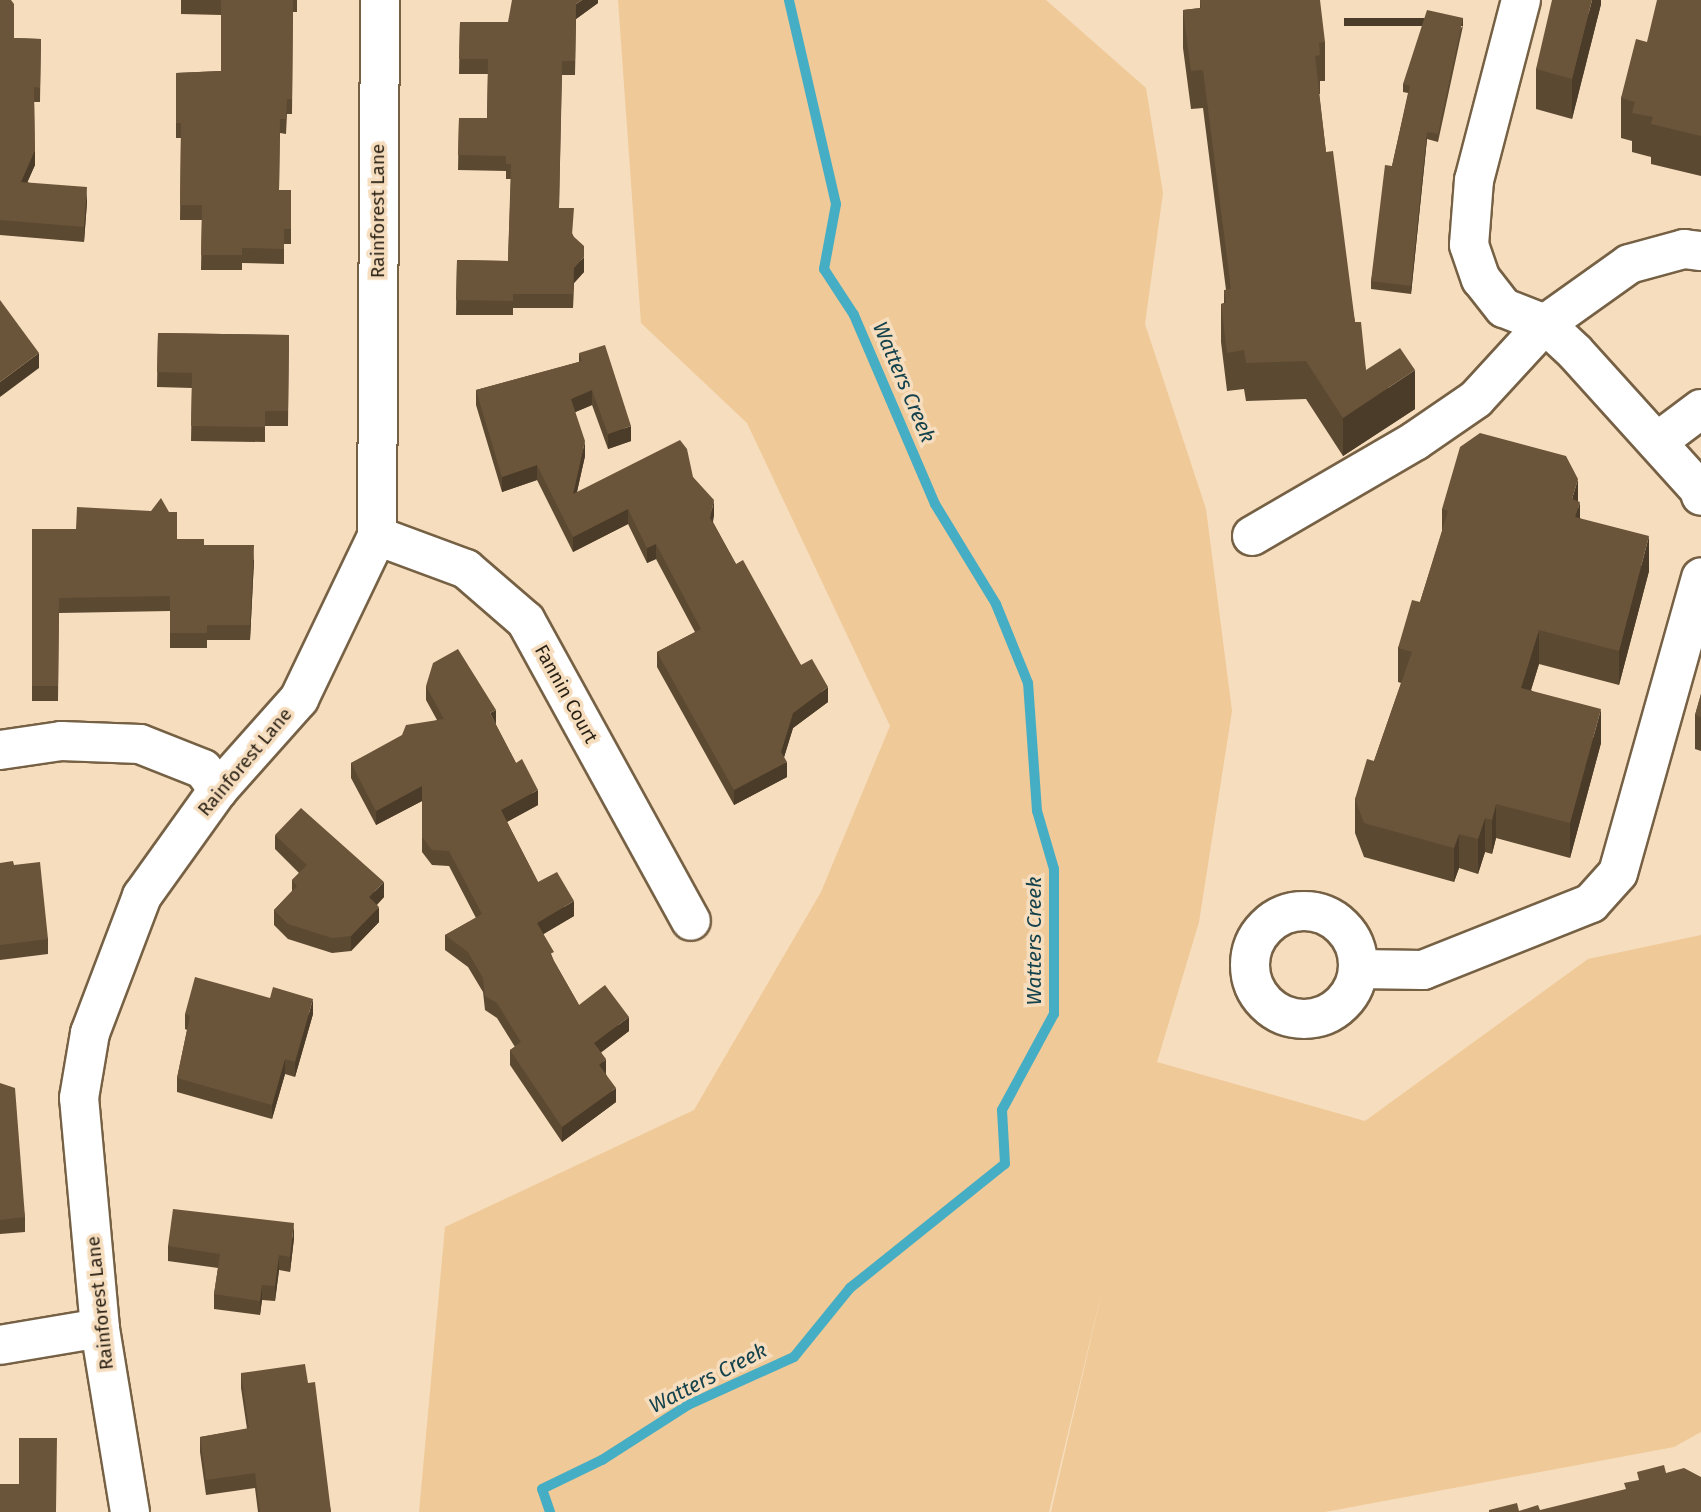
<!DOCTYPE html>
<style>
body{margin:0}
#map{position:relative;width:1701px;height:1512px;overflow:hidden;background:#f6ddbe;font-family:"Fira Sans",sans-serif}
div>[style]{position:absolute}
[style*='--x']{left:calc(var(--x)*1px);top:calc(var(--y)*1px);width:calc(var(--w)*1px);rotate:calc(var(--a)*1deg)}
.green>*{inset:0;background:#efc997}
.stream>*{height:10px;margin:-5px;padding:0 5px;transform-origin:5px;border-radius:5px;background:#46aec4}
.roads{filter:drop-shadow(2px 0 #766145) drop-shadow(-2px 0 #766145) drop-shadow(0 2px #766145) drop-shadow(0 -2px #766145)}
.minor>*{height:38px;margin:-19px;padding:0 19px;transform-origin:19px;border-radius:19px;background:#fff}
.minor>.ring{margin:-19px;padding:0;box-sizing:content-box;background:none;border:38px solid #fff;border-radius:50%}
.wall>*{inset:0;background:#5c4932}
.shaded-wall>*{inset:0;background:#4b3c29;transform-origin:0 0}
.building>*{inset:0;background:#6b553a}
span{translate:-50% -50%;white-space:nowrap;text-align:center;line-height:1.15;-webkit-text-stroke:7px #f6ddbe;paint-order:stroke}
.street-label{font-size:19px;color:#281f13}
.water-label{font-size:21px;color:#14424c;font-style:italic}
</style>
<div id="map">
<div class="green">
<i style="clip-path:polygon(618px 0,1046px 0,1146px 88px,1163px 193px,1145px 324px,1206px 509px,1232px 711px,1199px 922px,1157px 1062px,1365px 1121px,1588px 959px,1701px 935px,1701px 1432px,1674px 1447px,1325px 1512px,1051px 1512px,1105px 1278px,1049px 1512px,419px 1512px,445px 1227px,694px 1110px,821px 892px,890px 726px,747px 423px,641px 323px)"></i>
</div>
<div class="stream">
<i style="--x:550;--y:1512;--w:24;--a:-109"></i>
<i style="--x:542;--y:1489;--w:67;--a:-25.8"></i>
<i style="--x:602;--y:1460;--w:102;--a:-32.6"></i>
<i style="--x:688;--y:1405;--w:116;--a:-24.4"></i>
<i style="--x:794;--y:1357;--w:89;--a:-50.9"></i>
<i style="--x:850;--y:1288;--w:198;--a:-38.7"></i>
<i style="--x:1005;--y:1164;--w:54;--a:-93.2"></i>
<i style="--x:1002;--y:1110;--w:109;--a:-61.6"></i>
<i style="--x:1054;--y:1014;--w:145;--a:-90"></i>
<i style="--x:1054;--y:869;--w:60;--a:-106.3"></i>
<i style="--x:1037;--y:811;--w:128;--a:-94"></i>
<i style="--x:1028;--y:683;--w:85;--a:-112.1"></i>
<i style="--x:996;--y:604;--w:117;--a:-121.4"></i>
<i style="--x:935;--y:504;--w:206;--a:-113.2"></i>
<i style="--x:854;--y:315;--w:55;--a:-123.1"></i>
<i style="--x:824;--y:269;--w:66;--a:-79.5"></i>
<i style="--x:836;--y:204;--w:209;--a:-103"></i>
</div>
<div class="roads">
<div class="minor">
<i style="--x:1521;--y:0;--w:186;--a:104.6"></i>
<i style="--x:1474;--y:180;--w:65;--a:94.4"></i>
<i style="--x:1469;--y:245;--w:36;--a:71"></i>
<i style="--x:1481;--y:279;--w:37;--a:52"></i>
<i style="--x:1504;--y:308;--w:44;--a:21.3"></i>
<i style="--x:1545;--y:324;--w:41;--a:43"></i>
<i style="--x:1575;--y:352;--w:185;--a:47.9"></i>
<i style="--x:1699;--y:489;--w:7;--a:74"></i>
<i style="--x:1657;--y:442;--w:55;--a:-36.9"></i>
<i style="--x:377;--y:536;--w:95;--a:20.3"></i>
<i style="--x:466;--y:569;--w:79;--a:40.9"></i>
<i style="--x:526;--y:621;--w:342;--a:61.2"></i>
<i style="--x:1252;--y:536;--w:189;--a:-30.2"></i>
<i style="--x:1415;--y:441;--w:74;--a:-34.5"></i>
<i style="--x:1476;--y:399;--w:102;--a:-47.4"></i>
<i style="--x:1545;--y:324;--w:103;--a:-35.5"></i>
<i style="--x:1629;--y:264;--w:57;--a:-15.3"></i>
<i style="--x:1684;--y:249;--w:17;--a:7"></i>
<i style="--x:0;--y:750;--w:62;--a:-8.4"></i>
<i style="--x:61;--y:741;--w:79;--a:2.2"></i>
<i style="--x:140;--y:744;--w:68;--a:21.6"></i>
<i style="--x:203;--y:769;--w:26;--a:54"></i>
<i class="ring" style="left:1250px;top:911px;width:70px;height:70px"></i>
<i style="--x:1358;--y:969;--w:65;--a:0.9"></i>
<i style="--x:1423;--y:970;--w:181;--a:-21.7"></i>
<i style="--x:1591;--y:903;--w:40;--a:-48"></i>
<i style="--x:1618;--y:873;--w:307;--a:-74.3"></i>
<i style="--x:0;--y:1345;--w:101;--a:-9.6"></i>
<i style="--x:130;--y:1512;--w:186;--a:-99.3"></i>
<i style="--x:100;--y:1328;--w:231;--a:-95.2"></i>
<i style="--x:79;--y:1098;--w:66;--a:-80.4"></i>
<i style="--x:90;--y:1033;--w:147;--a:-69.2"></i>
<i style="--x:142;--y:896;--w:130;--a:-54.4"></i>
<i style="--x:218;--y:790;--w:122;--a:-48.3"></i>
<i style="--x:299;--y:699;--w:181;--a:-64.4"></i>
<i style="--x:377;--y:536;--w:536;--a:-89.68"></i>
</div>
</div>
<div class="wall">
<i style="clip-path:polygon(0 0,14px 38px,41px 39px,40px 102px,34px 102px,35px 165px,27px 182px,87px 202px,84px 242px,0 235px)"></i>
<i style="clip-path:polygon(181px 0,297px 0,297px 12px,293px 12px,292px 114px,287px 114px,286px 134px,280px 133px,279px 190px,291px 190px,291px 244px,284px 244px,284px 264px,242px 263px,242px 270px,201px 270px,202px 220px,180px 220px,181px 138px,176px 138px,176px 73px,221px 71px,221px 15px,181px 14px)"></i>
<i style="clip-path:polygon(598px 0,598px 3px,576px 19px,575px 75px,562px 75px,559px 208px,573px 235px,584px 272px,574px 283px,573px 308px,513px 308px,513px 315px,456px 315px,457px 260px,508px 261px,511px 179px,506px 179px,506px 171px,458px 170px,459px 118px,487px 118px,488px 74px,459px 74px,460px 22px,508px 22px)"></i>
<i style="clip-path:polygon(1200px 0,1325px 42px,1325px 81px,1320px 81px,1320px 94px,1319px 94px,1326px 152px,1355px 322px,1366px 370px,1415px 409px,1343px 456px,1306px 399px,1246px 401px,1244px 389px,1227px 391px,1221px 342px,1221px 304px,1224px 303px,1224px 290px,1226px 290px,1203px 108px,1191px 109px,1183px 48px,1183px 10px,1200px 8px)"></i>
<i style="clip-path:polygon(1601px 0,1601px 4px,1572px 119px,1536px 109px,1536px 69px)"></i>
<i style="clip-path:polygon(1701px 0,1701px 176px,1651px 164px,1651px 157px,1632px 152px,1632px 141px,1621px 138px,1621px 98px,1647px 42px)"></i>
<i style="clip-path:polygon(1463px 26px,1438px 142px,1427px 139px,1411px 294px,1371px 289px,1371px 281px,1392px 166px,1408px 93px,1403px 92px,1403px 84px)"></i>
<i style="clip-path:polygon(158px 333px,289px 335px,288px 426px,265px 426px,265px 442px,191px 441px,192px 388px,157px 387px)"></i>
<i style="clip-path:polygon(579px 353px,631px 441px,608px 449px,592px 405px,575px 412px,585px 456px,577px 492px,693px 477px,714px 515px,713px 522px,736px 564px,801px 665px,828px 702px,793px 728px,784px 757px,787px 777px,734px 805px,657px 667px,657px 652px,695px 632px,656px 559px,647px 563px,628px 524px,573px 552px,537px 480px,502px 492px,476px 405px,476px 390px,579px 362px)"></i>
<i style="clip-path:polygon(1578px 502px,1580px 518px,1649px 571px,1619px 685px,1539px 664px,1531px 690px,1601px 743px,1570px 858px,1496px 838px,1492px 854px,1485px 852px,1478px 874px,1459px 868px,1454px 882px,1364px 857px,1355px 833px,1355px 799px,1374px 761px,1401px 683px,1398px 682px,1398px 648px,1420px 602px,1442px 532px,1442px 509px)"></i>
<i style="clip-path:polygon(151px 511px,177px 539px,204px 545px,254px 560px,250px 640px,207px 640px,207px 648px,170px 648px,170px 611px,59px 613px,58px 701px,32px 701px,32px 529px,76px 529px)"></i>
<i style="clip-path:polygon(426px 686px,496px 725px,538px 805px,507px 822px,538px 882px,574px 916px,543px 934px,554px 961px,579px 1005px,629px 1031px,601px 1052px,606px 1074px,616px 1102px,562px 1142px,510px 1065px,510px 1050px,515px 1047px,497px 1018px,485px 1010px,483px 992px,468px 967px,445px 950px,445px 935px,476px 918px,449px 866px,432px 865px,422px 852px,422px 801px,376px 825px,351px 778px,351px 763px,437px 720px,426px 700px)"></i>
<i style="clip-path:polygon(1701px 694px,1701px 751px,1695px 749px,1695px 715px)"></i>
<i style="clip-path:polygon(275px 835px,384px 897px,377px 905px,379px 922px,351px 951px,332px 953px,288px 939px,274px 925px,274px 910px,292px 891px,292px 880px,299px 873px,275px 849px)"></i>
<i style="clip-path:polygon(0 863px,14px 865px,48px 939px,48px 954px,0 960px)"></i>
<i style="clip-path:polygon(185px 1014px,313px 1014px,295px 1077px,285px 1074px,272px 1119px,177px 1092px,177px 1078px,187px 1030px,185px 1029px)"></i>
<i style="clip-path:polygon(0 1083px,25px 1217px,25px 1232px,0 1234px)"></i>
<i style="clip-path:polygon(294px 1238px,290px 1272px,279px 1270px,275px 1301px,262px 1300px,260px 1315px,214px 1309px,214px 1294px,218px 1268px,168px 1261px,168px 1246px)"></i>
<i style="clip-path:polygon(241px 1373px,308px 1383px,331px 1512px,258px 1512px,255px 1488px,206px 1495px,200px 1452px,200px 1437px,247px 1429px,241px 1388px)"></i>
</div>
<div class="shaded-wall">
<i style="clip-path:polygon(582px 0,598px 0,598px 3px,576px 19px,575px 75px,576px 4px)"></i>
<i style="clip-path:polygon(1592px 0,1601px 0,1601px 4px,1572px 119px,1572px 79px)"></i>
<i style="left:1463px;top:18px;width:8px;height:119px;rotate:90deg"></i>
<i style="clip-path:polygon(1427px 132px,1427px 139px,1411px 294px,1411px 286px)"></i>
<i style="clip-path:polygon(35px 150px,35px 165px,21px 197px,21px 182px)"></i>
<i style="clip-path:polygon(87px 187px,87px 202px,84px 242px,84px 227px)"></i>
<i style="clip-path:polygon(584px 257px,584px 272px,574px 283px,573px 308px,574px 268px)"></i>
<i style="clip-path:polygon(39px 353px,39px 368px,0 397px,0 382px)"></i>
<i style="clip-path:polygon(1415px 370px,1415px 409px,1343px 456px,1343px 418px)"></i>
<i style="clip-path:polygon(592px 390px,592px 405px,571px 414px,571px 399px)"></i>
<i style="clip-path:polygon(631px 426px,631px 441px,608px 449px,608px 434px)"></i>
<i style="clip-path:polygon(585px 441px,585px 456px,573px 509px,573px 494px)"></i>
<i style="clip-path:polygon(537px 465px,537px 480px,502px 492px,502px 477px)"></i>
<i style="clip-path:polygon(1578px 479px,1578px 509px,1580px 502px,1580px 537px,1572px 499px)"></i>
<i style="clip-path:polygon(714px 500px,714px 515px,710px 532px,710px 518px)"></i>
<i style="clip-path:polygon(628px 509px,628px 524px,573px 552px,573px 537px)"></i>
<i style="clip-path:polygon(1649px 536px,1649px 571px,1619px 685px,1619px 651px)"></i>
<i style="clip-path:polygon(656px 544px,656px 559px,647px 563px,647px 548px)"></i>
<i style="clip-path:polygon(254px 545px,254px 560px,250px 640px,250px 625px)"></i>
<i style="clip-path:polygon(1539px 630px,1539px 664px,1521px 722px,1521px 688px)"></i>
<i style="clip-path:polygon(828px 687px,828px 702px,793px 728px,782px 764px,787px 762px,787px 777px,734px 805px,734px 790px,781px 752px,793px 713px)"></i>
<i style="clip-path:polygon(1601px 709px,1601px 743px,1570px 858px,1570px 823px)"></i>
<i style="clip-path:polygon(496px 710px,496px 725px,490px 713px)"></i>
<i style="clip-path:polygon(422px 786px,422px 801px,376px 825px,376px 811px)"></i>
<i style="clip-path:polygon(538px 790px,538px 805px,501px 825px,501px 810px)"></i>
<i style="clip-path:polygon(1496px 804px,1496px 838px,1492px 854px,1492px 820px)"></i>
<i style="clip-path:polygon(1485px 818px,1485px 852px,1478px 874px,1478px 839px)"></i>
<i style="clip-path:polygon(1459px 834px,1459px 868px,1454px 882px,1454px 848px)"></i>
<i style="clip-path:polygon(384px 882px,384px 897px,369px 912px,369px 897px)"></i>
<i style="clip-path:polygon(574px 901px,574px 916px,537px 938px,537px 923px)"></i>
<i style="clip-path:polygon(379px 907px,379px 922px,351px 951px,351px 936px)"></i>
<i style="clip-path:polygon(313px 999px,313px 1014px,295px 1077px,295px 1062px)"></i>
<i style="clip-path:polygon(629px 1017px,629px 1031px,594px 1058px,594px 1043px)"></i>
<i style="clip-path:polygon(285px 1059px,285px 1074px,272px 1119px,272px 1105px)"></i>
<i style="clip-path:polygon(606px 1059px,606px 1074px,599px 1065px)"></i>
<i style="clip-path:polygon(616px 1088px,616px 1102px,562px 1142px,562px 1127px)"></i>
<i style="clip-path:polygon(294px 1223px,294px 1238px,290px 1272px,290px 1257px)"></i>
<i style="clip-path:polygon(279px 1255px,279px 1270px,275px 1301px,275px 1286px)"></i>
<i style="clip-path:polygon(262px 1285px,262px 1300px,260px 1315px,260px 1301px)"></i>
</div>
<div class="building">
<i style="clip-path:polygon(0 0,11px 0,14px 4px,14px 38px,41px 39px,40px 88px,34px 87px,35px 150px,21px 182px,87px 187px,84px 227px,0 220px)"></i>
<i style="clip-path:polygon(212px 0,293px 0,292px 99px,287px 99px,286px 119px,280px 119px,279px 190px,291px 190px,291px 229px,284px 229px,284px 249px,242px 248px,242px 255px,201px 255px,202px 205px,180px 205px,181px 123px,176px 123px,176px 73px,221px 71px,221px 0)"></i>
<i style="clip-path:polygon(512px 0,582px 0,576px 4px,575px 61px,562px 61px,559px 208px,574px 208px,572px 235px,584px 246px,584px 257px,574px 268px,573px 294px,513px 294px,513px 301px,456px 300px,457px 260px,508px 261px,511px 164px,506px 164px,506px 156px,458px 155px,459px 118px,487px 118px,488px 59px,459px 59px,460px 22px,508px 22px)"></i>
<i style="clip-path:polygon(1200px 0,1320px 0,1325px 42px,1319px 43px,1320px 55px,1315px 56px,1326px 152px,1333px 151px,1355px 322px,1361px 322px,1366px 370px,1400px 348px,1415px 370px,1343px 418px,1306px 361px,1246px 363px,1244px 350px,1227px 353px,1221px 304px,1226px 303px,1224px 290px,1231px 289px,1203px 70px,1191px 71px,1183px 10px,1201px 8px)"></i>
<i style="clip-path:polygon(1552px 0,1592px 0,1572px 79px,1536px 69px)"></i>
<i style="clip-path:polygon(1657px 0,1701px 0,1701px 136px,1651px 124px,1653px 117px,1632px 113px,1635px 102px,1621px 98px,1636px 39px,1647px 42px)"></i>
<i style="clip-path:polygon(1427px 10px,1463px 18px,1438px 134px,1427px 132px,1411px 286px,1371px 281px,1385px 165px,1392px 166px,1410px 86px,1403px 84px)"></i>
<i style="clip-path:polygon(0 300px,39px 353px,0 382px)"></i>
<i style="clip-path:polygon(158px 333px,289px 335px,288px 411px,265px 411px,265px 427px,191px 426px,192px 373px,157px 372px)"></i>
<i style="clip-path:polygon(605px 345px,631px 426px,608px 434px,592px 390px,571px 399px,585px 441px,573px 494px,680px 440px,687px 449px,693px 477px,714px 500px,710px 518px,736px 564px,743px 560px,801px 665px,812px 659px,828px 687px,793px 713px,781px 752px,787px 762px,734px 790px,657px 652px,701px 629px,656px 544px,647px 548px,628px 509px,573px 537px,537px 465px,502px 477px,476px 390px,582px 361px,579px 353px)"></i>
<i style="clip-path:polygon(1480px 433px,1566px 456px,1578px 479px,1572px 499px,1580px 502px,1575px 517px,1649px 536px,1619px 651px,1539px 630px,1521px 688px,1601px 709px,1570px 823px,1496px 804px,1492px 820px,1485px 818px,1478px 839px,1459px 834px,1454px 848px,1364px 823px,1355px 799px,1367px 759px,1374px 761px,1412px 652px,1398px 648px,1412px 600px,1420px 602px,1448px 511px,1442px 509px,1460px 447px)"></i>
<i style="clip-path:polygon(161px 498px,169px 512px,177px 512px,177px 539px,204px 539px,204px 545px,254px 545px,250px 625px,207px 625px,207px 633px,170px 633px,170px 596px,59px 598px,58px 686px,32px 686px,32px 529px,76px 529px,77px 507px,151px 511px)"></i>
<i style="clip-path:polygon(458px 649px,496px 710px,490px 713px,516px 763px,522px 759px,538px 790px,501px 810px,538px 882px,557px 872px,574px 901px,537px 923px,554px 952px,550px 954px,579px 1005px,605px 985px,629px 1017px,594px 1043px,606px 1059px,599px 1065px,616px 1088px,562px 1127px,510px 1050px,521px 1042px,497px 1003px,485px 996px,483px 978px,468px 952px,445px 935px,482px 914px,449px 851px,432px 850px,422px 837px,422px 786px,376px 811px,351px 763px,402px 735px,406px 725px,444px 719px,426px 686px,433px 663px)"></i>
<i style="clip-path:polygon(1701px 694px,1701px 717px,1695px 715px)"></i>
<i style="clip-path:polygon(301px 808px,384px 882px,369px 897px,379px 907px,351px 936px,332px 938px,288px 924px,274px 910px,297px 886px,292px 880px,307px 865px,275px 835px)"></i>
<i style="clip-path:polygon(13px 861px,14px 865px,40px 862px,48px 939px,0 945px,0 863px)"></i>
<i style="clip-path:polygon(195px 977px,270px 998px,273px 987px,313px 999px,295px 1062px,285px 1059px,272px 1105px,177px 1078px,190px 1016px,185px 1014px)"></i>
<i style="clip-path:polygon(0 1083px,15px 1088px,25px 1217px,0 1220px)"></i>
<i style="clip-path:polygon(173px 1209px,294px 1223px,290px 1257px,279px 1255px,275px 1286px,262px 1285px,260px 1301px,214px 1294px,220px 1254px,168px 1246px)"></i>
<i style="clip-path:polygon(305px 1364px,308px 1383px,315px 1382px,331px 1512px,260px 1512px,255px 1473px,206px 1480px,200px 1437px,249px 1428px,241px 1373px)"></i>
<i style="clip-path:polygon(19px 1438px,57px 1438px,56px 1512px,0 1512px,0 1484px,19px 1484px)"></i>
<i style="clip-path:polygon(1664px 1465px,1666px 1473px,1684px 1468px,1701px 1477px,1701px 1512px,1489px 1512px,1489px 1510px,1517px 1503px,1519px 1511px,1538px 1505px,1540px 1510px,1626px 1489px,1624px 1483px,1639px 1480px,1637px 1472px)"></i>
</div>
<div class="street-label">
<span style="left:378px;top:211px;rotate:-90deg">Rainforest Lane</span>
<span style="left:566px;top:694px;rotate:61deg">Fannin Court</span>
<span style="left:245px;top:762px;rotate:-50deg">Rainforest Lane</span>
<span style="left:100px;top:1303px;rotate:-96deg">Rainforest Lane</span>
</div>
<div class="water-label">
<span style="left:904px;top:382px;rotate:67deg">Watters Creek</span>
<span style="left:1034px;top:941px;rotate:-90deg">Watters Creek</span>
<span style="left:708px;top:1378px;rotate:-27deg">Watters Creek</span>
</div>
</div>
